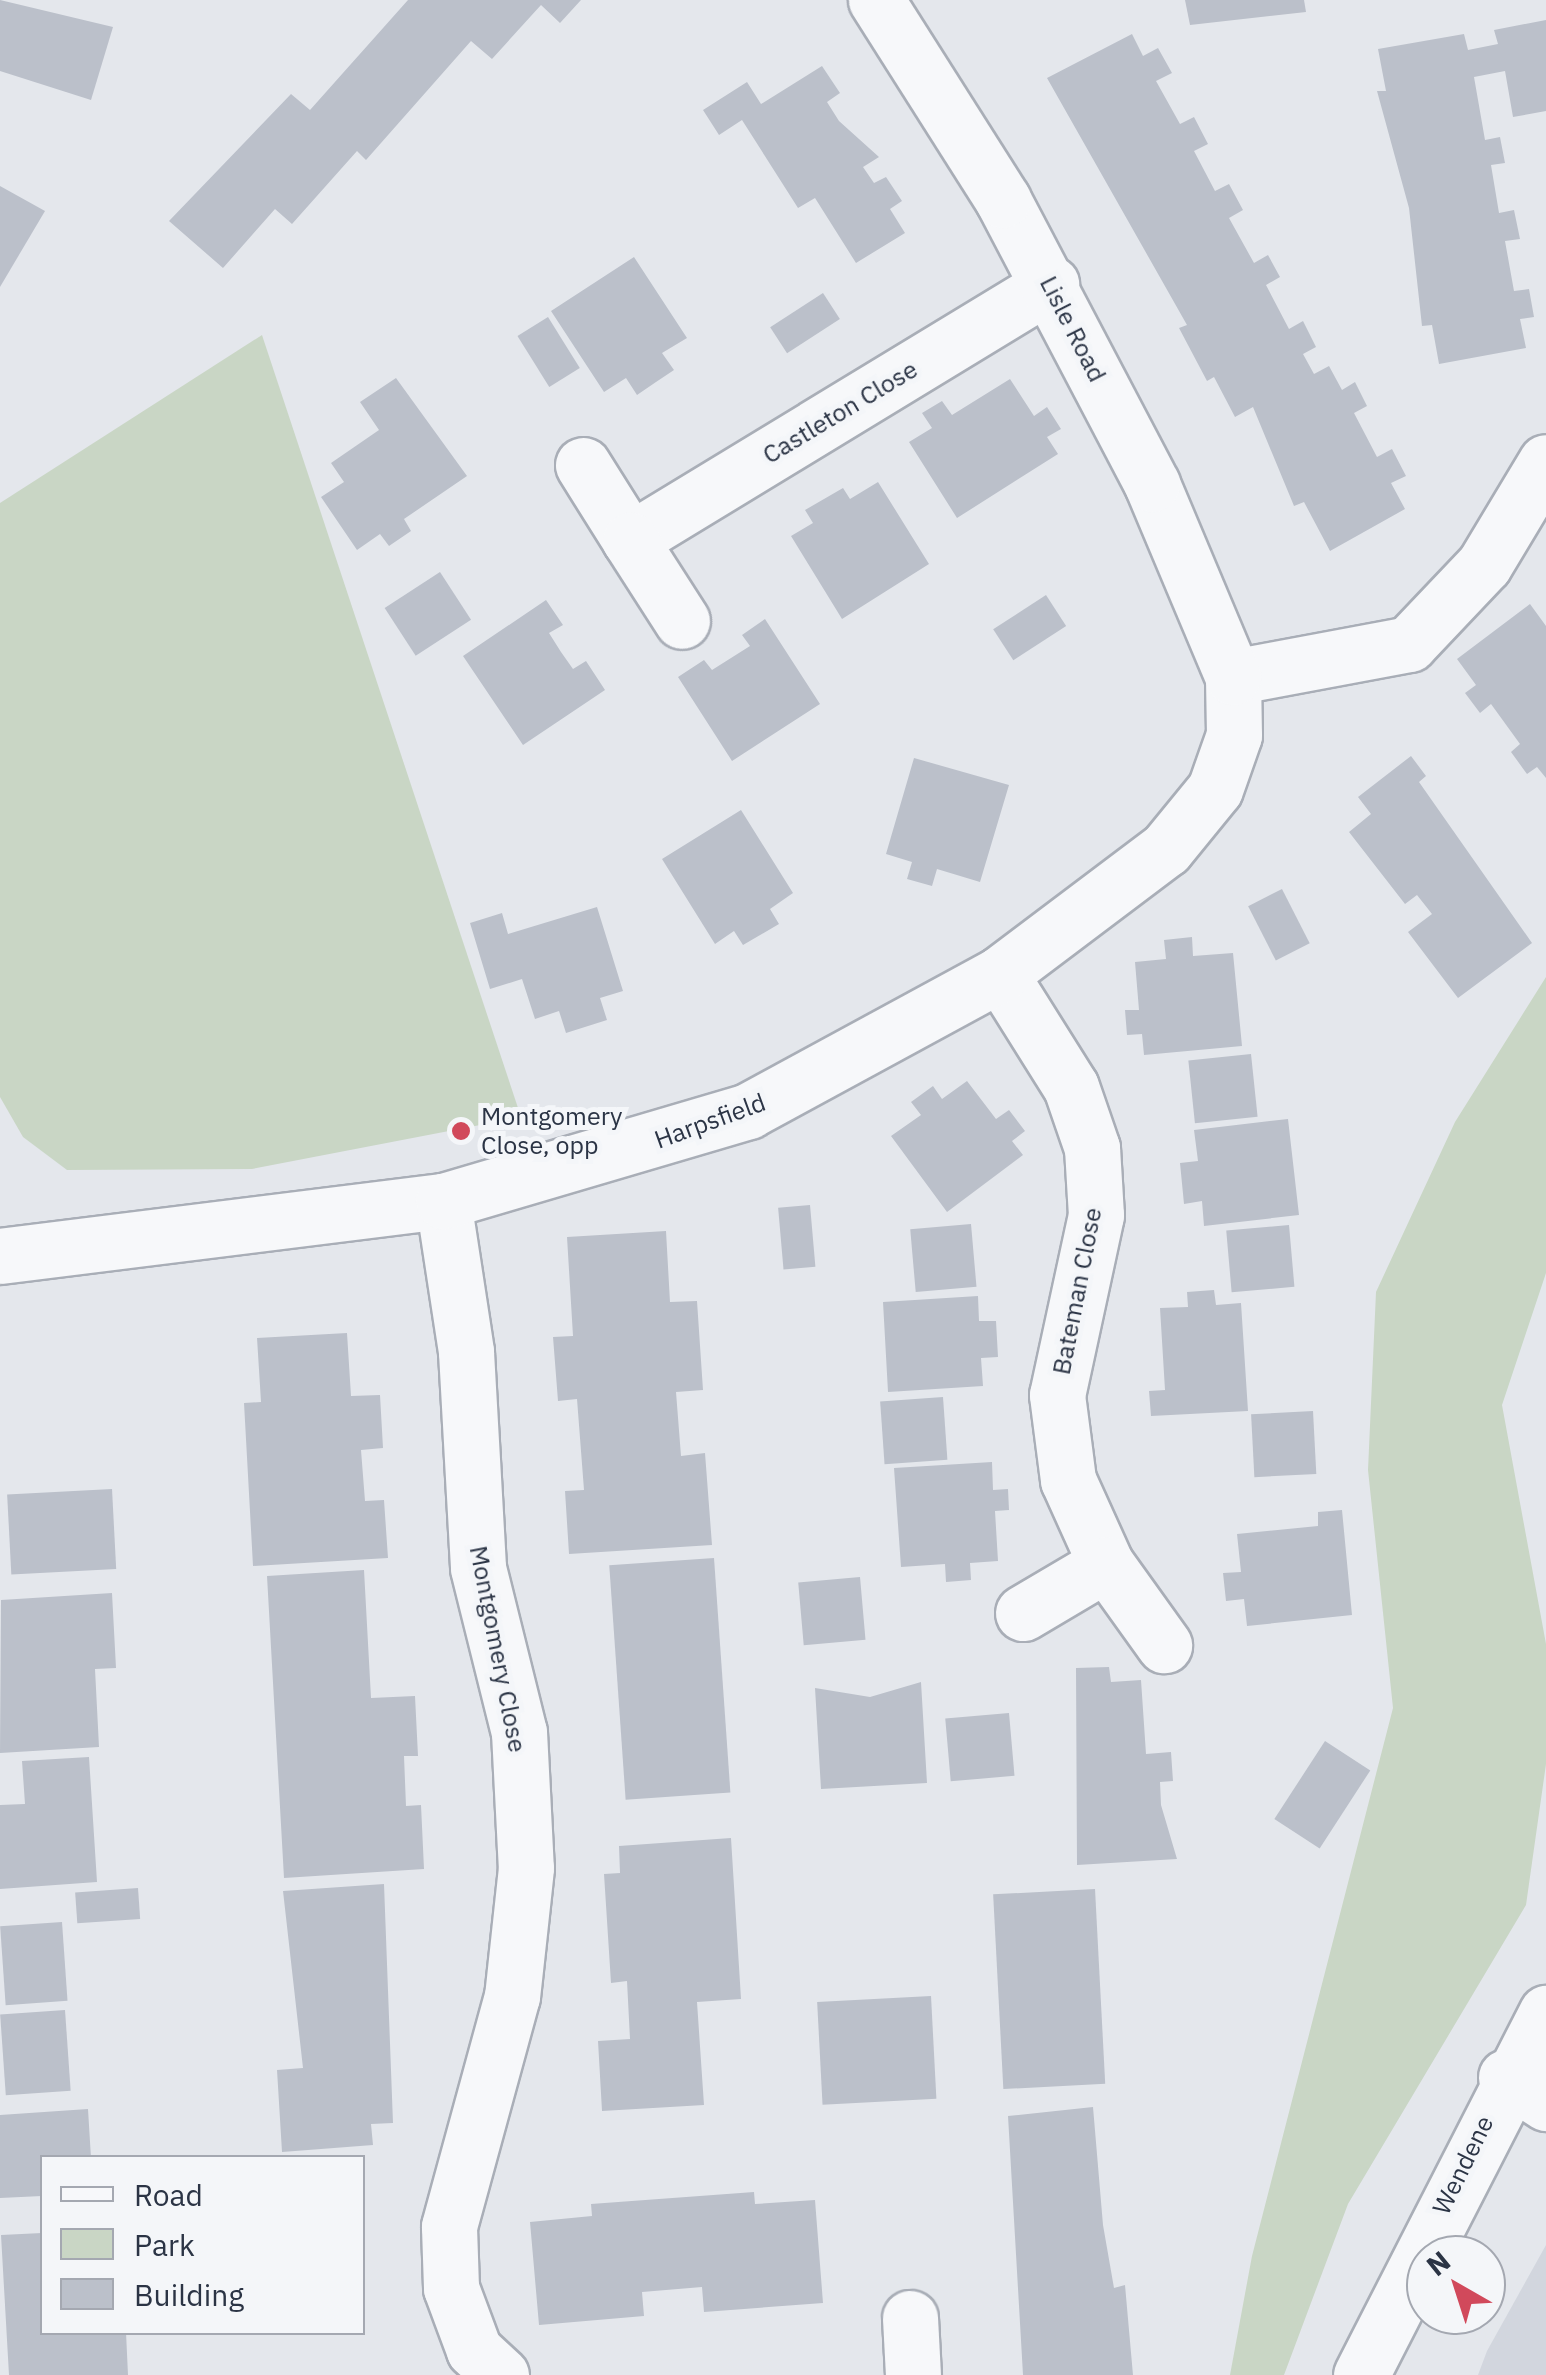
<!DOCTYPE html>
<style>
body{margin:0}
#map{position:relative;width:1546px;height:2375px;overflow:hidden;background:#e4e7ec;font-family:"IBM Plex Sans",sans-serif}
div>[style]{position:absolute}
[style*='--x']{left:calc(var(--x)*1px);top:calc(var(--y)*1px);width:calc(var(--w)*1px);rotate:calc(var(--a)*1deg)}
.built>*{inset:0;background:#d2d6de}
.green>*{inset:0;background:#c9d6c5}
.building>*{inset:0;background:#bbc0ca;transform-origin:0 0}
.roads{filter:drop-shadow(2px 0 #a9aeb7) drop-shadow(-2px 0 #a9aeb7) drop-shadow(0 2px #a9aeb7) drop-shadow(0 -2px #a9aeb7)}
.minor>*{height:55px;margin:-27.5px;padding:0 27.5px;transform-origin:27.5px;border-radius:27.5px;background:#f7f8fa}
.dots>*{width:28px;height:28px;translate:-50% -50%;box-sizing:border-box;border:5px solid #f4f6f9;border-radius:50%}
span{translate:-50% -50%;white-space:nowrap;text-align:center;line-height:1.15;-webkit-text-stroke:10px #f4f6f9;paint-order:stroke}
.street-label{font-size:25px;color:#2b3445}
.poi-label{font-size:25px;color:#2b3445}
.left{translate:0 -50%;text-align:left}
.legend{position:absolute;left:40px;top:2155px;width:325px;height:180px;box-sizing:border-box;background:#f4f6f9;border:2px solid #a4a8b1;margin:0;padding:12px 18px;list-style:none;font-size:30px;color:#2b3445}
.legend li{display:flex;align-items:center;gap:20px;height:50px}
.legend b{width:50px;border:2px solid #a4a8b1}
.north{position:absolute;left:1406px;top:2235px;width:100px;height:100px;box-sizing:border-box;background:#f4f6f9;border:2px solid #a4a8b1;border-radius:50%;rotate:321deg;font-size:28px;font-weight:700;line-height:40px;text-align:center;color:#2b3445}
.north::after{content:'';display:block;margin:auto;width:35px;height:45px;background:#d1495b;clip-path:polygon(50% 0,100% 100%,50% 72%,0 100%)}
</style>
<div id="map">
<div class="built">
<i style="clip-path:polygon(1546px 2245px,1546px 2375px,1478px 2375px,1487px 2351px)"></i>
</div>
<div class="green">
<i style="clip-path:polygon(262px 335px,521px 1117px,252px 1169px,67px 1170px,23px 1137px,0 1097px,0 503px)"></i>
<i style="clip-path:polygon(1546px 977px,1546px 1273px,1502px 1405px,1546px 1644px,1546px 1764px,1526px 1905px,1348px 2204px,1284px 2375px,1230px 2375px,1252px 2256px,1393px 1708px,1368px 1470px,1376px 1292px,1455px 1122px)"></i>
</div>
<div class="building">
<i style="clip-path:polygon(0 0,113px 27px,91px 100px,0 71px)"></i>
<i style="clip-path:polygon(408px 0,581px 0,560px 23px,541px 5px,492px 59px,471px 41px,366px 160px,357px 151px,292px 224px,275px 209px,223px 268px,169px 221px,291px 94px,310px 110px)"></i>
<i style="clip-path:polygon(1185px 0,1304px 0,1306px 12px,1190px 25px)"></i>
<i style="clip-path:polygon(1546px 20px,1546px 111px,1513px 117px,1505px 71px,1474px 77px,1485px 140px,1500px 137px,1505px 163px,1491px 165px,1499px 213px,1514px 210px,1520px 239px,1505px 241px,1514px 291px,1529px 289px,1534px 317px,1520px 319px,1526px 348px,1439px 364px,1432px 325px,1422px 326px,1409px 208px,1377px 91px,1386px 91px,1378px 49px,1464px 34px,1468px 50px,1498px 44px,1494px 30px)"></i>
<i style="clip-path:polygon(1132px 34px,1143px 56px,1158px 48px,1172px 73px,1156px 81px,1180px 124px,1194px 117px,1208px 144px,1194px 151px,1215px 191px,1229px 184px,1243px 210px,1229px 218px,1254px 263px,1268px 255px,1280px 277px,1266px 285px,1289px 329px,1303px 321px,1316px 347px,1303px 354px,1314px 374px,1329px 366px,1342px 390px,1355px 382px,1367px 406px,1354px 413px,1365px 434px,1377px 457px,1392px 449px,1406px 476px,1391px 483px,1405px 509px,1330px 551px,1304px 502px,1294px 506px,1253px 407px,1235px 417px,1214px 377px,1207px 381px,1179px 328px,1187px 325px,1047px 78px)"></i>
<i style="clip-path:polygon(822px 66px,840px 93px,827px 102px,839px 121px,879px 157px,863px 167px,874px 183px,886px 177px,902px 201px,890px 209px,905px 233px,856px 263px,815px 198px,798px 208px,742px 120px,719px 135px,703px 110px,747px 82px,761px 104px)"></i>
<i style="clip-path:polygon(0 186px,45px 211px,0 287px)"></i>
<i style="clip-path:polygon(634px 257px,687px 338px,662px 353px,674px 370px,656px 382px,637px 395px,626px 378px,604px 392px,551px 311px)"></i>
<i style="left:823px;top:293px;width:31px;height:63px;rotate:57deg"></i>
<i style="left:548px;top:317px;width:60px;height:36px;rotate:58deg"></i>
<i style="clip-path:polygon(396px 378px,467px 476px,404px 519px,411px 531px,389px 546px,380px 534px,357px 550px,321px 497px,344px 482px,331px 463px,379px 430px,360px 402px)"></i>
<i style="clip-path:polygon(1010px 379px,1034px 416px,1047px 407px,1061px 429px,1047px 437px,1058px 454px,957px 518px,909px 442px,932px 428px,922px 413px,942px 401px,952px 415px)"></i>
<i style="clip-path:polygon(878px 482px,929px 564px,842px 619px,791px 536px,813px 523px,805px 510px,843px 488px,850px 499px)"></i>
<i style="left:440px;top:572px;width:57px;height:66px;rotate:57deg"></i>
<i style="left:1046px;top:595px;width:37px;height:63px;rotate:57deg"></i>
<i style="clip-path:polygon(546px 600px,563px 625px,549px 633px,561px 652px,573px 669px,586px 661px,605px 690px,523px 745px,463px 656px)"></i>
<i style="clip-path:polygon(1530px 604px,1546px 626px,1546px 778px,1537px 767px,1527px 774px,1511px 752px,1520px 744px,1491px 704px,1480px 713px,1465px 693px,1476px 685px,1457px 659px)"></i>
<i style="clip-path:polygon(765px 619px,820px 704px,732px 761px,678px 677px,704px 660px,712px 670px,750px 646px,742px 635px)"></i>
<i style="clip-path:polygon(1411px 756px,1426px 776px,1419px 782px,1532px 943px,1458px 998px,1408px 932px,1432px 914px,1417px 895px,1405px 904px,1349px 832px,1371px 814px,1358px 797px)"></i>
<i style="clip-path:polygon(914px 758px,1009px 785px,980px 882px,937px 869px,932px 886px,907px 879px,912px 862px,886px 854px)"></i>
<i style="clip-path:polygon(741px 810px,793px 893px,770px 909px,779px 924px,743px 945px,734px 931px,715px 944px,662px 859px)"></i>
<i style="left:1282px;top:889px;width:61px;height:38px;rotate:63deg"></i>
<i style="clip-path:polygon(597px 907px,623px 991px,600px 998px,607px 1020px,566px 1033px,559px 1011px,535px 1019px,522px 979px,490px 989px,470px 923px,502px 913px,508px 934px)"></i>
<i style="clip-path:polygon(1192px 937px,1193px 956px,1233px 953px,1242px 1046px,1144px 1055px,1142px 1034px,1127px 1035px,1125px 1010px,1139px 1010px,1135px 962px,1166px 959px,1164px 940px)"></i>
<i style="left:1251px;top:1054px;width:63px;height:63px;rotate:84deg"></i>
<i style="clip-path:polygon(967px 1081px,996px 1119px,1009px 1110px,1025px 1131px,1012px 1141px,1023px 1155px,947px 1212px,891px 1136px,921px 1115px,911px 1102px,933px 1086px,942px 1099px)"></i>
<i style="clip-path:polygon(1288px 1119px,1299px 1215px,1204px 1226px,1202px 1201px,1184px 1204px,1180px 1163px,1198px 1161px,1194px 1130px)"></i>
<i style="left:810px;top:1205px;width:62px;height:32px;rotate:85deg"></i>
<i style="left:971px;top:1224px;width:63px;height:61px;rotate:85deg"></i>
<i style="left:1289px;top:1225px;width:62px;height:63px;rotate:85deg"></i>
<i style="clip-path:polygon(666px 1231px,670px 1302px,697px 1301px,703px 1390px,676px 1392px,681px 1456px,705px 1453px,712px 1545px,569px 1554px,565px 1491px,584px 1490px,577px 1399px,558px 1401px,553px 1337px,573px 1336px,567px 1237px)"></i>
<i style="clip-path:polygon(1214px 1290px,1216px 1305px,1241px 1303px,1248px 1411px,1151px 1416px,1149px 1391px,1165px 1390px,1160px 1308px,1188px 1307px,1187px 1292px)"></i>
<i style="clip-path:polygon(978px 1296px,979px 1321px,996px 1321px,998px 1357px,981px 1358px,983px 1386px,888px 1392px,883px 1302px)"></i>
<i style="clip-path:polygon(347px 1333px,351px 1396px,380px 1395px,383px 1448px,361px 1450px,365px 1501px,384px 1500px,388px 1558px,253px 1566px,244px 1403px,261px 1402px,257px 1338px)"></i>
<i style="left:943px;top:1397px;width:63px;height:63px;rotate:86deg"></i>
<i style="left:1313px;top:1411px;width:63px;height:62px;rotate:87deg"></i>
<i style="clip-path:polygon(992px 1462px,993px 1490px,1008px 1489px,1009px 1510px,995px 1511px,998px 1561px,970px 1563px,971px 1580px,946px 1582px,945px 1564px,901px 1567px,894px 1468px)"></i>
<i style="left:112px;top:1489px;width:80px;height:105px;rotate:87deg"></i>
<i style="clip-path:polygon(1342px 1510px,1352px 1615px,1247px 1626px,1244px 1599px,1226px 1601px,1223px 1573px,1241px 1572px,1237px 1534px,1318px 1526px,1318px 1512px)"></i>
<i style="left:714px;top:1558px;width:235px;height:105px;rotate:86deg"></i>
<i style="clip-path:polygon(364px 1570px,371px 1698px,415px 1696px,418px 1756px,404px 1756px,406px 1806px,421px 1805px,424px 1869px,284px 1878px,267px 1576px)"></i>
<i style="left:860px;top:1577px;width:63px;height:62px;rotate:85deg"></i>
<i style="clip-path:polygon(112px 1593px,116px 1668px,95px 1669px,99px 1747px,0 1753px,1px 1600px)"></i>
<i style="clip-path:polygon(1109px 1667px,1111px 1682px,1141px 1680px,1146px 1754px,1171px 1752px,1173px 1781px,1160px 1782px,1161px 1805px,1177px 1859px,1077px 1865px,1076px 1668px)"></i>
<i style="clip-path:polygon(921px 1682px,927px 1783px,821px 1789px,815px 1688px,870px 1697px)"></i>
<i style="left:1009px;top:1713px;width:63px;height:64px;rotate:85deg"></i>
<i style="left:1325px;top:1741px;width:54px;height:93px;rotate:33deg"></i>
<i style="clip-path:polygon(89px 1757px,97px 1882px,0 1889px,0 1805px,25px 1804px,22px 1761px)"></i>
<i style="clip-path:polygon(731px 1838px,741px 1999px,697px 2002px,704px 2105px,602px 2111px,598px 2041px,630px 2039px,627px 1981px,611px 1983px,604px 1874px,620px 1873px,619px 1846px)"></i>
<i style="clip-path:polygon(384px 1884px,393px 2123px,371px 2124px,373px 2145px,282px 2152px,277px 2070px,303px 2068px,283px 1891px)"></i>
<i style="left:138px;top:1888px;width:31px;height:63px;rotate:86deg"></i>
<i style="left:1095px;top:1889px;width:195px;height:102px;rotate:87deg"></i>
<i style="left:62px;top:1922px;width:79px;height:62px;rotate:86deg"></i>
<i style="left:931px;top:1996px;width:103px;height:114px;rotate:87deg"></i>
<i style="left:65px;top:2010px;width:81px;height:65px;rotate:86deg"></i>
<i style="clip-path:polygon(1093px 2107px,1103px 2225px,1114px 2288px,1125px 2285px,1133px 2375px,1023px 2375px,1008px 2116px)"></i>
<i style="clip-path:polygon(88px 2109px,91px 2158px,42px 2158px,42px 2196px,0 2198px,0 2115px)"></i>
<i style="clip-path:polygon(754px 2192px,755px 2204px,815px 2200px,823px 2303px,704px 2312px,702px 2287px,642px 2292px,644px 2316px,539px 2325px,530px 2222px,592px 2216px,591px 2204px)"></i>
<i style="clip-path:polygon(42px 2233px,42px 2332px,126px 2332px,128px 2375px,9px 2375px,1px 2235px)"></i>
</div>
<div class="roads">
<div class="minor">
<i style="--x:583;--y:465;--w:89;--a:57.9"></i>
<i style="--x:630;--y:540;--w:493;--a:-31.3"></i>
<i style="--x:630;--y:540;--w:96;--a:57.3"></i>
<i style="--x:1233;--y:677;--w:179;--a:-10.6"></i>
<i style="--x:1409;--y:644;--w:109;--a:-46.5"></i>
<i style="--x:1484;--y:565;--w:120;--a:-59"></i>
<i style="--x:1000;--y:974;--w:133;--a:57.9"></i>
<i style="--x:1071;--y:1087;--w:65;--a:71"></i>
<i style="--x:1092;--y:1148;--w:67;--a:86.6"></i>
<i style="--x:1096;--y:1215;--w:184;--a:102.2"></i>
<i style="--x:1057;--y:1395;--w:86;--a:82.6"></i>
<i style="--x:1068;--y:1480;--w:92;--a:65.7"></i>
<i style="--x:1106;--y:1564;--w:100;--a:54.4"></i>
<i style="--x:443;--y:1201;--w:153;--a:81.3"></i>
<i style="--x:466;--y:1352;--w:216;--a:86.8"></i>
<i style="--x:478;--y:1568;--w:169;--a:76"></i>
<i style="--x:519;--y:1732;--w:136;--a:87.1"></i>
<i style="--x:526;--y:1868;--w:129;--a:96.2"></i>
<i style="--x:512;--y:1996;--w:239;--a:105.3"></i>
<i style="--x:449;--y:2227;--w:61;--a:88.1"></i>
<i style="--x:451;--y:2288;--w:66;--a:69.6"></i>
<i style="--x:474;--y:2350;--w:37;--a:43"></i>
<i style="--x:0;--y:1256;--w:446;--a:-7.1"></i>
<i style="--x:443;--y:1201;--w:318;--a:-16.4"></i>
<i style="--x:748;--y:1111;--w:287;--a:-28.5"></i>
<i style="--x:1000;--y:974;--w:208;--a:-37"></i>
<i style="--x:1166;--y:849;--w:77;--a:-50.8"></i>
<i style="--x:1215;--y:789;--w:57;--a:-70.6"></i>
<i style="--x:1234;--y:735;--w:58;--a:-91"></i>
<i style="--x:1233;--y:677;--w:209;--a:-112.8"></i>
<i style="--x:1152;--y:484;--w:321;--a:-117.7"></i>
<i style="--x:1003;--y:200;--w:237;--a:-122.4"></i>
<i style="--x:1023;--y:1613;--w:96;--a:-30.6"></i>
<i style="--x:1506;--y:2077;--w:48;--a:33"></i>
<i style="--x:910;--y:2318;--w:57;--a:87"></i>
<i style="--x:1361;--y:2375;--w:407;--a:-62.9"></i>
</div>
</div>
<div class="dots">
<i style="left:461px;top:1131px;background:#d1495b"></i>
</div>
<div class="street-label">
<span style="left:1073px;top:329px;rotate:63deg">Lisle Road</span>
<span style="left:840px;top:412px;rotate:-31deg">Castleton Close</span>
<span style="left:710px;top:1121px;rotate:-20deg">Harpsfield</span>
<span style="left:1077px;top:1291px;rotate:-79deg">Bateman Close</span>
<span style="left:498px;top:1649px;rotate:79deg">Montgomery Close</span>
<span style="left:1463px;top:2165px;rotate:-64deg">Wendene</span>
</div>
<div class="poi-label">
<span class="left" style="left:481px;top:1131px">Montgomery<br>Close, opp</span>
</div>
<ul class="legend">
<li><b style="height:12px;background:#f7f8fa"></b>Road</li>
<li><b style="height:28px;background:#c9d6c5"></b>Park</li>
<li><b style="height:28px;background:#bbc0ca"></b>Building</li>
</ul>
<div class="north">N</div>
</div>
